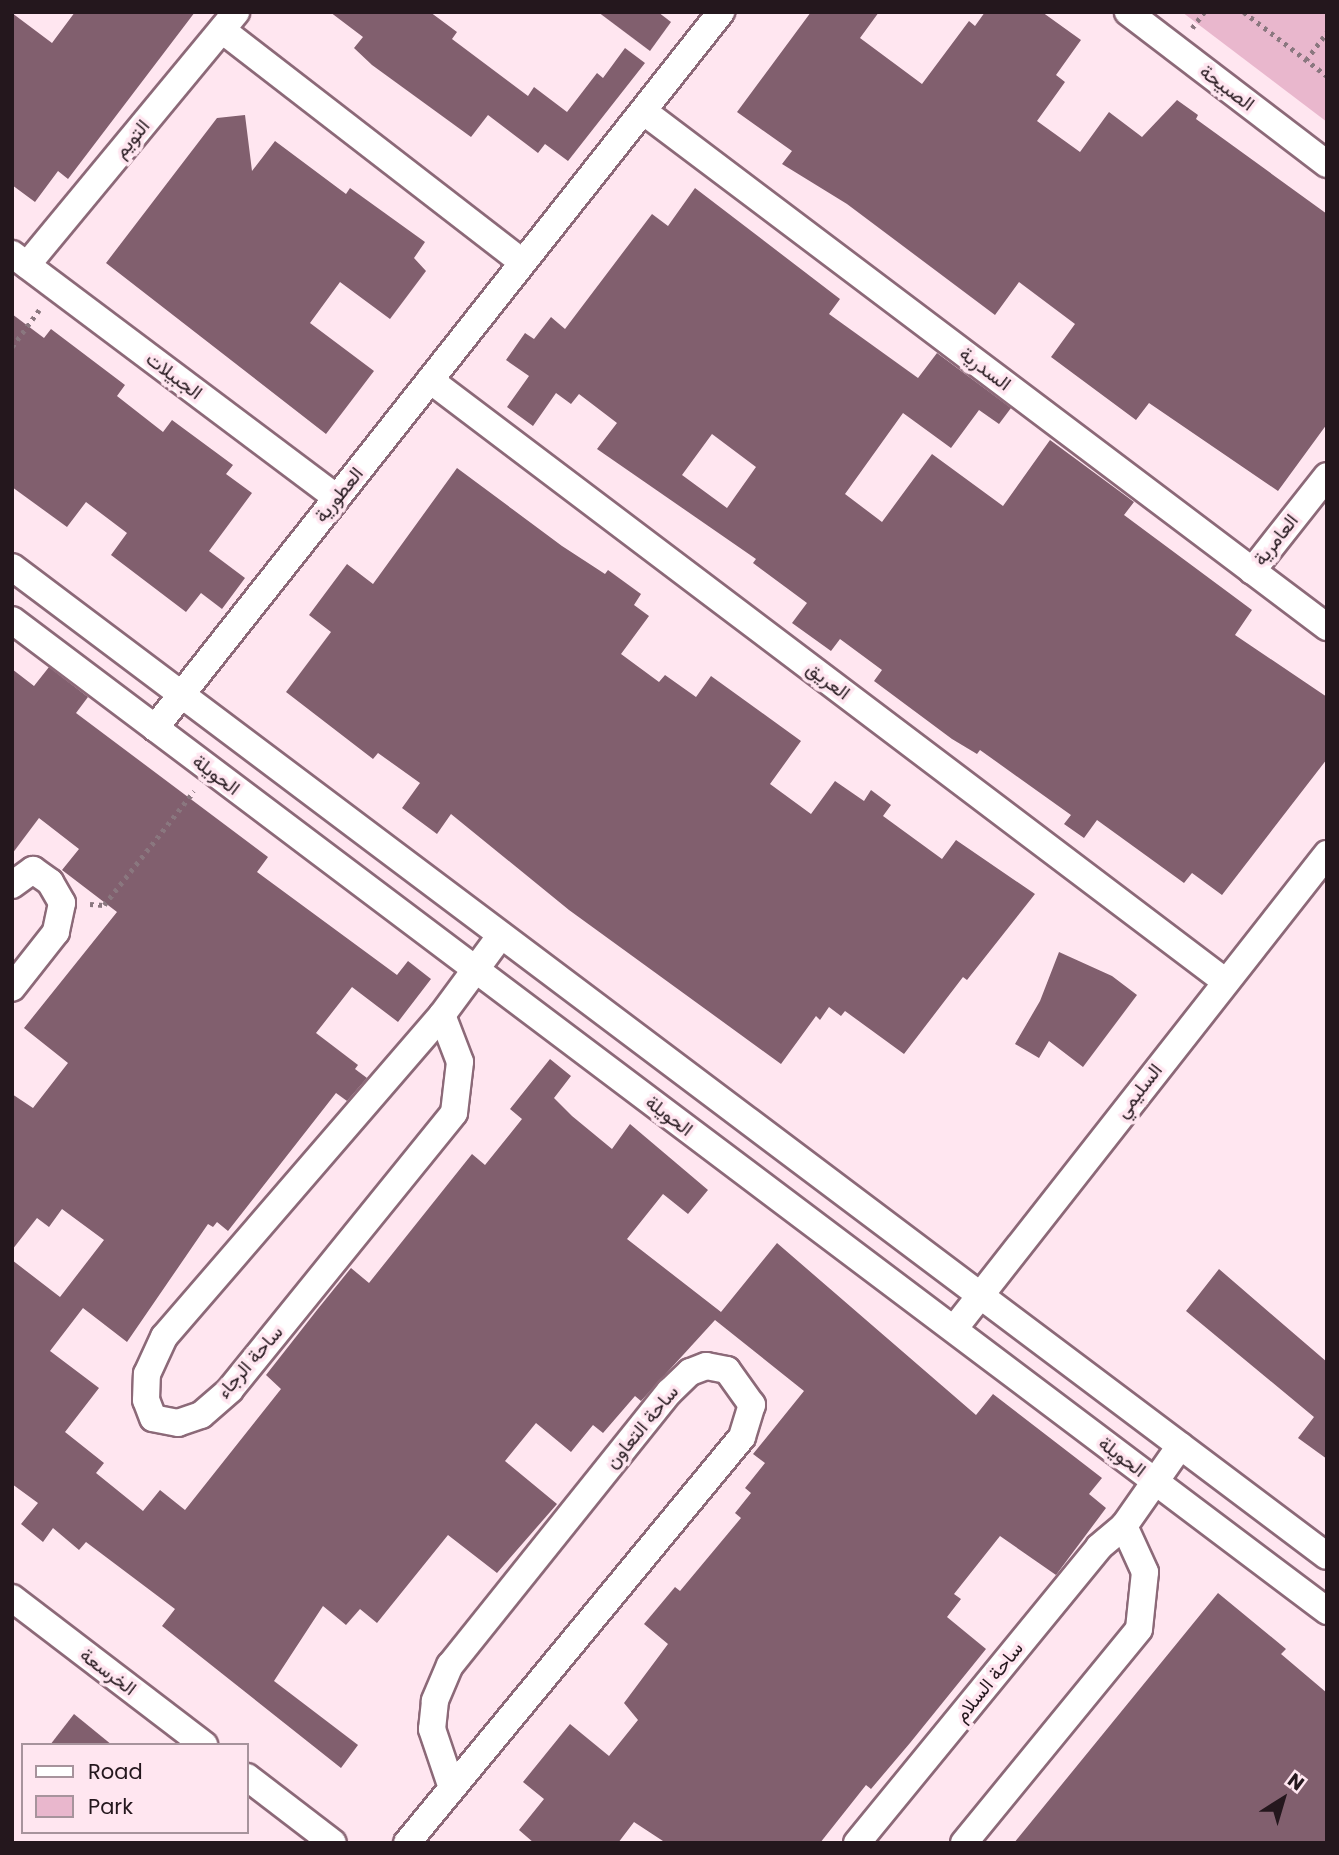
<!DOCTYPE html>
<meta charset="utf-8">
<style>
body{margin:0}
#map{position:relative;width:1339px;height:1855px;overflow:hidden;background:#ffe6f0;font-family:Poppins,Vazirmatn,sans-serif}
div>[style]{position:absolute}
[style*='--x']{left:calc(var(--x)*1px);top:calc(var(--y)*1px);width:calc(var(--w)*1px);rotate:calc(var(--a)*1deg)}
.green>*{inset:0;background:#e9b7cd}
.building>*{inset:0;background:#815f6e}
.path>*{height:4.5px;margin-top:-2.25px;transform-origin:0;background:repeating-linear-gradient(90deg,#8a777f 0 3.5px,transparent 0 8.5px)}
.roads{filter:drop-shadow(2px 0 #8c6978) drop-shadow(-2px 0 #8c6978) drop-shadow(0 2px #8c6978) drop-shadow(0 -2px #8c6978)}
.street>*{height:26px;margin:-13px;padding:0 13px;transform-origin:13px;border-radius:13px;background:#fff}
span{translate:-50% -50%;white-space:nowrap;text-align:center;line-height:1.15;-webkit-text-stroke:7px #ffe6f0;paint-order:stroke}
.street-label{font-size:19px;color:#24171d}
.frame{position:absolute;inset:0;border:14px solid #24171d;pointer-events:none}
.legend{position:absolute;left:21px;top:1743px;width:228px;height:91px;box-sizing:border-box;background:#ffe6f0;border:2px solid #a7939c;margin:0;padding:9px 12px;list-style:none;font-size:21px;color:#24171d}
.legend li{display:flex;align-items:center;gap:14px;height:35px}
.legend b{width:35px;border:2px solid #a7939c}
.north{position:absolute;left:1248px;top:1764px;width:70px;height:70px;-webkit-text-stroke:5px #ffe6f0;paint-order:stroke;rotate:37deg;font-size:19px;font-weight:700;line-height:28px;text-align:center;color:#24171d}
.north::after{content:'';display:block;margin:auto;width:24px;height:32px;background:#24171d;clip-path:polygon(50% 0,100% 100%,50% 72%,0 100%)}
</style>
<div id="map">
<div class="green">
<i style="clip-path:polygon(1182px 12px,1327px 12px,1327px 122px)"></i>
</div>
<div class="building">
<i style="clip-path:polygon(75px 12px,195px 12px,68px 179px,58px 171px,35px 202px,12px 185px,12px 13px,52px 43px)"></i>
<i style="clip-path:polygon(330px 12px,430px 12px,457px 32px,452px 39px,528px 96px,534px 87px,567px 112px,597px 73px,603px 78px,625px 48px,645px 63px,568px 161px,545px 144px,538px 153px,488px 115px,471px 137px,372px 65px,354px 48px,363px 37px)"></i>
<i style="clip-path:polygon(598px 12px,658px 12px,671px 22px,650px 51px)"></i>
<i style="clip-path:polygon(811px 12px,879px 12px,860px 38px,922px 84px,969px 21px,975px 26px,985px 12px,1042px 12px,1081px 40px,1056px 75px,1065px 82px,1037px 121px,1080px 152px,1109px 112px,1142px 137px,1177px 100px,1198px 115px,1196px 119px,1327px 214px,1327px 424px,1278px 491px,1149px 403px,1136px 420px,1051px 357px,1075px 324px,1019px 282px,995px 315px,847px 204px,782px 164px,792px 151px,737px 112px)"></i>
<i style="clip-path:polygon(245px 115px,252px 171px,275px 141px,346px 194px,350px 188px,425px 242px,414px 258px,426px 271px,390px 319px,340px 282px,310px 323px,374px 371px,326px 434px,106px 263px,217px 118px)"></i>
<i style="clip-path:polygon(evenodd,695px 188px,840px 299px,829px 314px,918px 378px,937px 353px,1011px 408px,999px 424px,979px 410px,951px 448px,903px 413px,845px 494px,882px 522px,932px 454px,1003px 506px,1050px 440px,1134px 502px,1124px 515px,1252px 610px,1235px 635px,1327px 697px,1327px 759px,1222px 895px,1192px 873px,1184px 883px,1097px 820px,1084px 838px,1064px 824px,1071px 815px,980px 750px,977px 754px,952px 739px,874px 681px,882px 670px,840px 639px,831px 651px,792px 623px,807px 603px,753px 563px,756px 559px,597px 449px,617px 423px,579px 394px,571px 404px,556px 393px,533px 426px,507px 407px,529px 376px,506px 360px,525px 333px,534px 339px,551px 317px,565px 329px,652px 214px,668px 226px,695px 188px,712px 434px,756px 467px,727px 508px,682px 475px,712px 434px)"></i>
<i style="clip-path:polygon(12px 314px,44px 338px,51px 329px,125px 385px,117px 396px,163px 432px,172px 420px,233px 465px,226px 474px,252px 493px,209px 551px,245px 578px,222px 609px,201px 593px,186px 612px,111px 555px,127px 533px,86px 502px,67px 527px,12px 487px)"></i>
<i style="clip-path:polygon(457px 468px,562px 546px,605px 574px,608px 570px,641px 594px,634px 605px,649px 616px,621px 654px,659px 682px,665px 675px,696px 697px,711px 676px,801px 741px,770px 784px,811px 814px,835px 781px,864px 801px,871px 790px,891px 805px,883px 816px,942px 859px,956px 840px,1035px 894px,967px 980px,963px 977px,904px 1054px,845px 1011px,841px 1016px,829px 1007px,820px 1020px,816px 1016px,781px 1064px,569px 910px,451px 814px,437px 834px,402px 808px,420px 783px,378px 753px,373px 759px,286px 692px,331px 632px,309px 615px,347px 564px,373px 584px)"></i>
<i style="clip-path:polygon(49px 667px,88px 697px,76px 713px,268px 857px,257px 872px,397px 975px,408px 961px,431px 979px,398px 1022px,352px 987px,316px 1033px,358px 1065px,355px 1069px,367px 1078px,347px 1101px,336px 1093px,228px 1231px,217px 1222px,213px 1227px,208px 1224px,127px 1342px,83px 1308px,50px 1351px,99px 1388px,65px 1432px,104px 1463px,96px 1473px,143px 1511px,160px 1490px,185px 1510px,281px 1389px,266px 1375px,317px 1310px,351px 1268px,369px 1283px,472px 1154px,485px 1165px,522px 1119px,510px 1109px,550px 1059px,571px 1076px,554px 1098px,572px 1116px,612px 1149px,630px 1124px,708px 1190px,688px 1214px,663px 1194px,627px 1239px,721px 1312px,777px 1243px,976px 1415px,993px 1394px,1102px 1478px,1089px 1494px,1106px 1508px,1056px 1575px,1000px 1536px,954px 1594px,961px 1599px,947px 1617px,986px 1649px,910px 1743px,871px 1789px,866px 1785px,820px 1843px,666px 1843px,634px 1822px,618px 1843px,534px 1843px,519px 1830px,544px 1799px,523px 1782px,570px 1724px,609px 1756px,638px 1720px,624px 1703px,668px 1644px,644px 1624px,675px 1587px,680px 1591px,741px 1518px,735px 1513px,751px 1493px,745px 1488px,765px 1463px,753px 1454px,804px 1391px,715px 1320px,641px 1401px,635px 1396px,603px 1433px,593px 1425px,571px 1452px,536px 1423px,505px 1461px,557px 1504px,497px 1573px,448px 1535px,377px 1623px,360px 1609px,346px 1625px,323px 1606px,274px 1681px,358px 1745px,341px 1768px,162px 1626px,175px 1609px,86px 1542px,79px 1550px,53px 1528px,43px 1542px,21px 1524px,38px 1503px,12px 1484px,12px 1260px,60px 1297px,104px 1240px,62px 1209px,49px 1227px,37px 1218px,12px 1250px,12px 1094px,33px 1108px,68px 1063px,24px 1028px,117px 912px,62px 870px,79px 849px,39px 818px,12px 854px,12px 669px,34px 686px)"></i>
<i style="clip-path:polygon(1059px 952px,1112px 976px,1137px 995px,1083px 1067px,1049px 1041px,1039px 1058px,1015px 1044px,1040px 1001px)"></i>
<i style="clip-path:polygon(1219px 1269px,1327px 1362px,1327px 1459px,1298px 1438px,1314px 1417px,1186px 1311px)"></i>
<i style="clip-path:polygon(1218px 1593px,1286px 1649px,1281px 1654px,1327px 1693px,1327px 1843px,1014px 1843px)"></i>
<i style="clip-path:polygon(74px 1714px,112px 1745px,50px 1745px)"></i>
</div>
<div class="path">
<i style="--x:1244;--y:12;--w:105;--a:37.6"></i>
<i style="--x:1192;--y:28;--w:20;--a:-53"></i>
<i style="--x:1306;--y:60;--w:35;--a:-53"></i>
<i style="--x:12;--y:347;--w:46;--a:-53.9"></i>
<i style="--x:90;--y:904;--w:14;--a:4"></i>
<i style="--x:104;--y:905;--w:145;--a:-51.7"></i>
</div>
<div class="roads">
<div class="street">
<i style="--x:1128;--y:12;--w:250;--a:37.4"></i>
<i style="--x:222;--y:30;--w:379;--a:37.7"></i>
<i style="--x:643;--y:111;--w:857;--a:37.03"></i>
<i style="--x:12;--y:254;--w:406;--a:36.9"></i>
<i style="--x:27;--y:265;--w:328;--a:-50.4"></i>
<i style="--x:430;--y:380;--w:998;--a:37.1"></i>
<i style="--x:12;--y:567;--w:1645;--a:36.95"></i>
<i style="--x:1252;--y:571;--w:121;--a:-51.7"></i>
<i style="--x:12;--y:620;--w:1647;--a:37"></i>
<i style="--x:155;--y:728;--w:913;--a:-51.67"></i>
<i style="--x:12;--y:885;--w:26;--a:-36"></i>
<i style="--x:33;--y:870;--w:21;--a:35"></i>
<i style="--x:50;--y:882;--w:24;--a:60"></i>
<i style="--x:62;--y:903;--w:30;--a:102"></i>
<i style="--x:56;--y:932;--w:71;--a:128.2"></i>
<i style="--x:442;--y:1015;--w:50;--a:69"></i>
<i style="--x:460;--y:1062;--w:51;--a:96.7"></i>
<i style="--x:454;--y:1113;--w:356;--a:129"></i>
<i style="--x:230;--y:1390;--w:38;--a:139"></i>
<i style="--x:201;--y:1415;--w:24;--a:161"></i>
<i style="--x:178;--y:1423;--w:25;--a:-169"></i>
<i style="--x:153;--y:1418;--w:19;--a:-111"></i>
<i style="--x:146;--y:1400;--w:26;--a:-88"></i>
<i style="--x:147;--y:1374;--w:41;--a:-65.3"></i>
<i style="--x:164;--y:1337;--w:425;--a:-49.2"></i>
<i style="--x:442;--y:1015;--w:99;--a:-53.6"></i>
<i style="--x:954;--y:1329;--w:604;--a:-51.86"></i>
<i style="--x:12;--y:1598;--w:242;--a:37.4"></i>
<i style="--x:247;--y:1777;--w:108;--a:37.5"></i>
<i style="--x:407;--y:1843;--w:526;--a:-50.47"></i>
<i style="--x:742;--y:1437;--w:34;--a:-73"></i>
<i style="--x:752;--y:1405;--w:43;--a:-125.5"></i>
<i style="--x:727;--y:1370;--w:21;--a:-169"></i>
<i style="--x:706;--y:1366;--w:17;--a:159"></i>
<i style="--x:690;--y:1372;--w:29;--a:136"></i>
<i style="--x:669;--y:1392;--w:350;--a:128.7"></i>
<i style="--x:450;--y:1665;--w:39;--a:113"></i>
<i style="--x:435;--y:1701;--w:28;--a:96"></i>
<i style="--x:432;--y:1729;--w:59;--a:71.3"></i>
<i style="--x:857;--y:1843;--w:382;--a:-50.7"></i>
<i style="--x:1099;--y:1547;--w:33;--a:-40"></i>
<i style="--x:1124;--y:1526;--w:98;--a:-55"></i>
<i style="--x:964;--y:1843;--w:276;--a:-50.7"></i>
<i style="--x:1139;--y:1629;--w:57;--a:-84"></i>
<i style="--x:1145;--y:1572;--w:51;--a:-114.5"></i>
</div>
</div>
<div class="street-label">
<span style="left:1227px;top:88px;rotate:37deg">الصبيحة</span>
<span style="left:132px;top:139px;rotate:-50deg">التويم</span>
<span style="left:985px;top:369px;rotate:37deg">السدرية</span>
<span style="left:174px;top:376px;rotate:37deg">الجبيلات</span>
<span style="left:339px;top:495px;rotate:-51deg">العطورية</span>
<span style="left:1276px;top:540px;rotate:-52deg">العامرية</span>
<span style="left:828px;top:681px;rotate:37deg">العريق</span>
<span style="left:216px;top:775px;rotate:37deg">الحويلة</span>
<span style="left:1139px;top:1091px;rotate:-52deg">السليمي</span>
<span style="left:669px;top:1116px;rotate:37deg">الحويلة</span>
<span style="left:250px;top:1362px;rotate:-49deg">ساحة الرجاء</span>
<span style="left:642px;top:1427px;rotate:-50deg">ساحة التعاون</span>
<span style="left:1122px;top:1457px;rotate:37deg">الحويلة</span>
<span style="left:108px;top:1672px;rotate:37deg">الخرسعة</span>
<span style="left:989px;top:1682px;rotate:-51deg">ساحة السلام</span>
</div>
<div class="frame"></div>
<ul class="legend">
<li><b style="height:9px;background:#fff"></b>Road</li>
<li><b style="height:19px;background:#e9b7cd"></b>Park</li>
</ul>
<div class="north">N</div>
</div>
